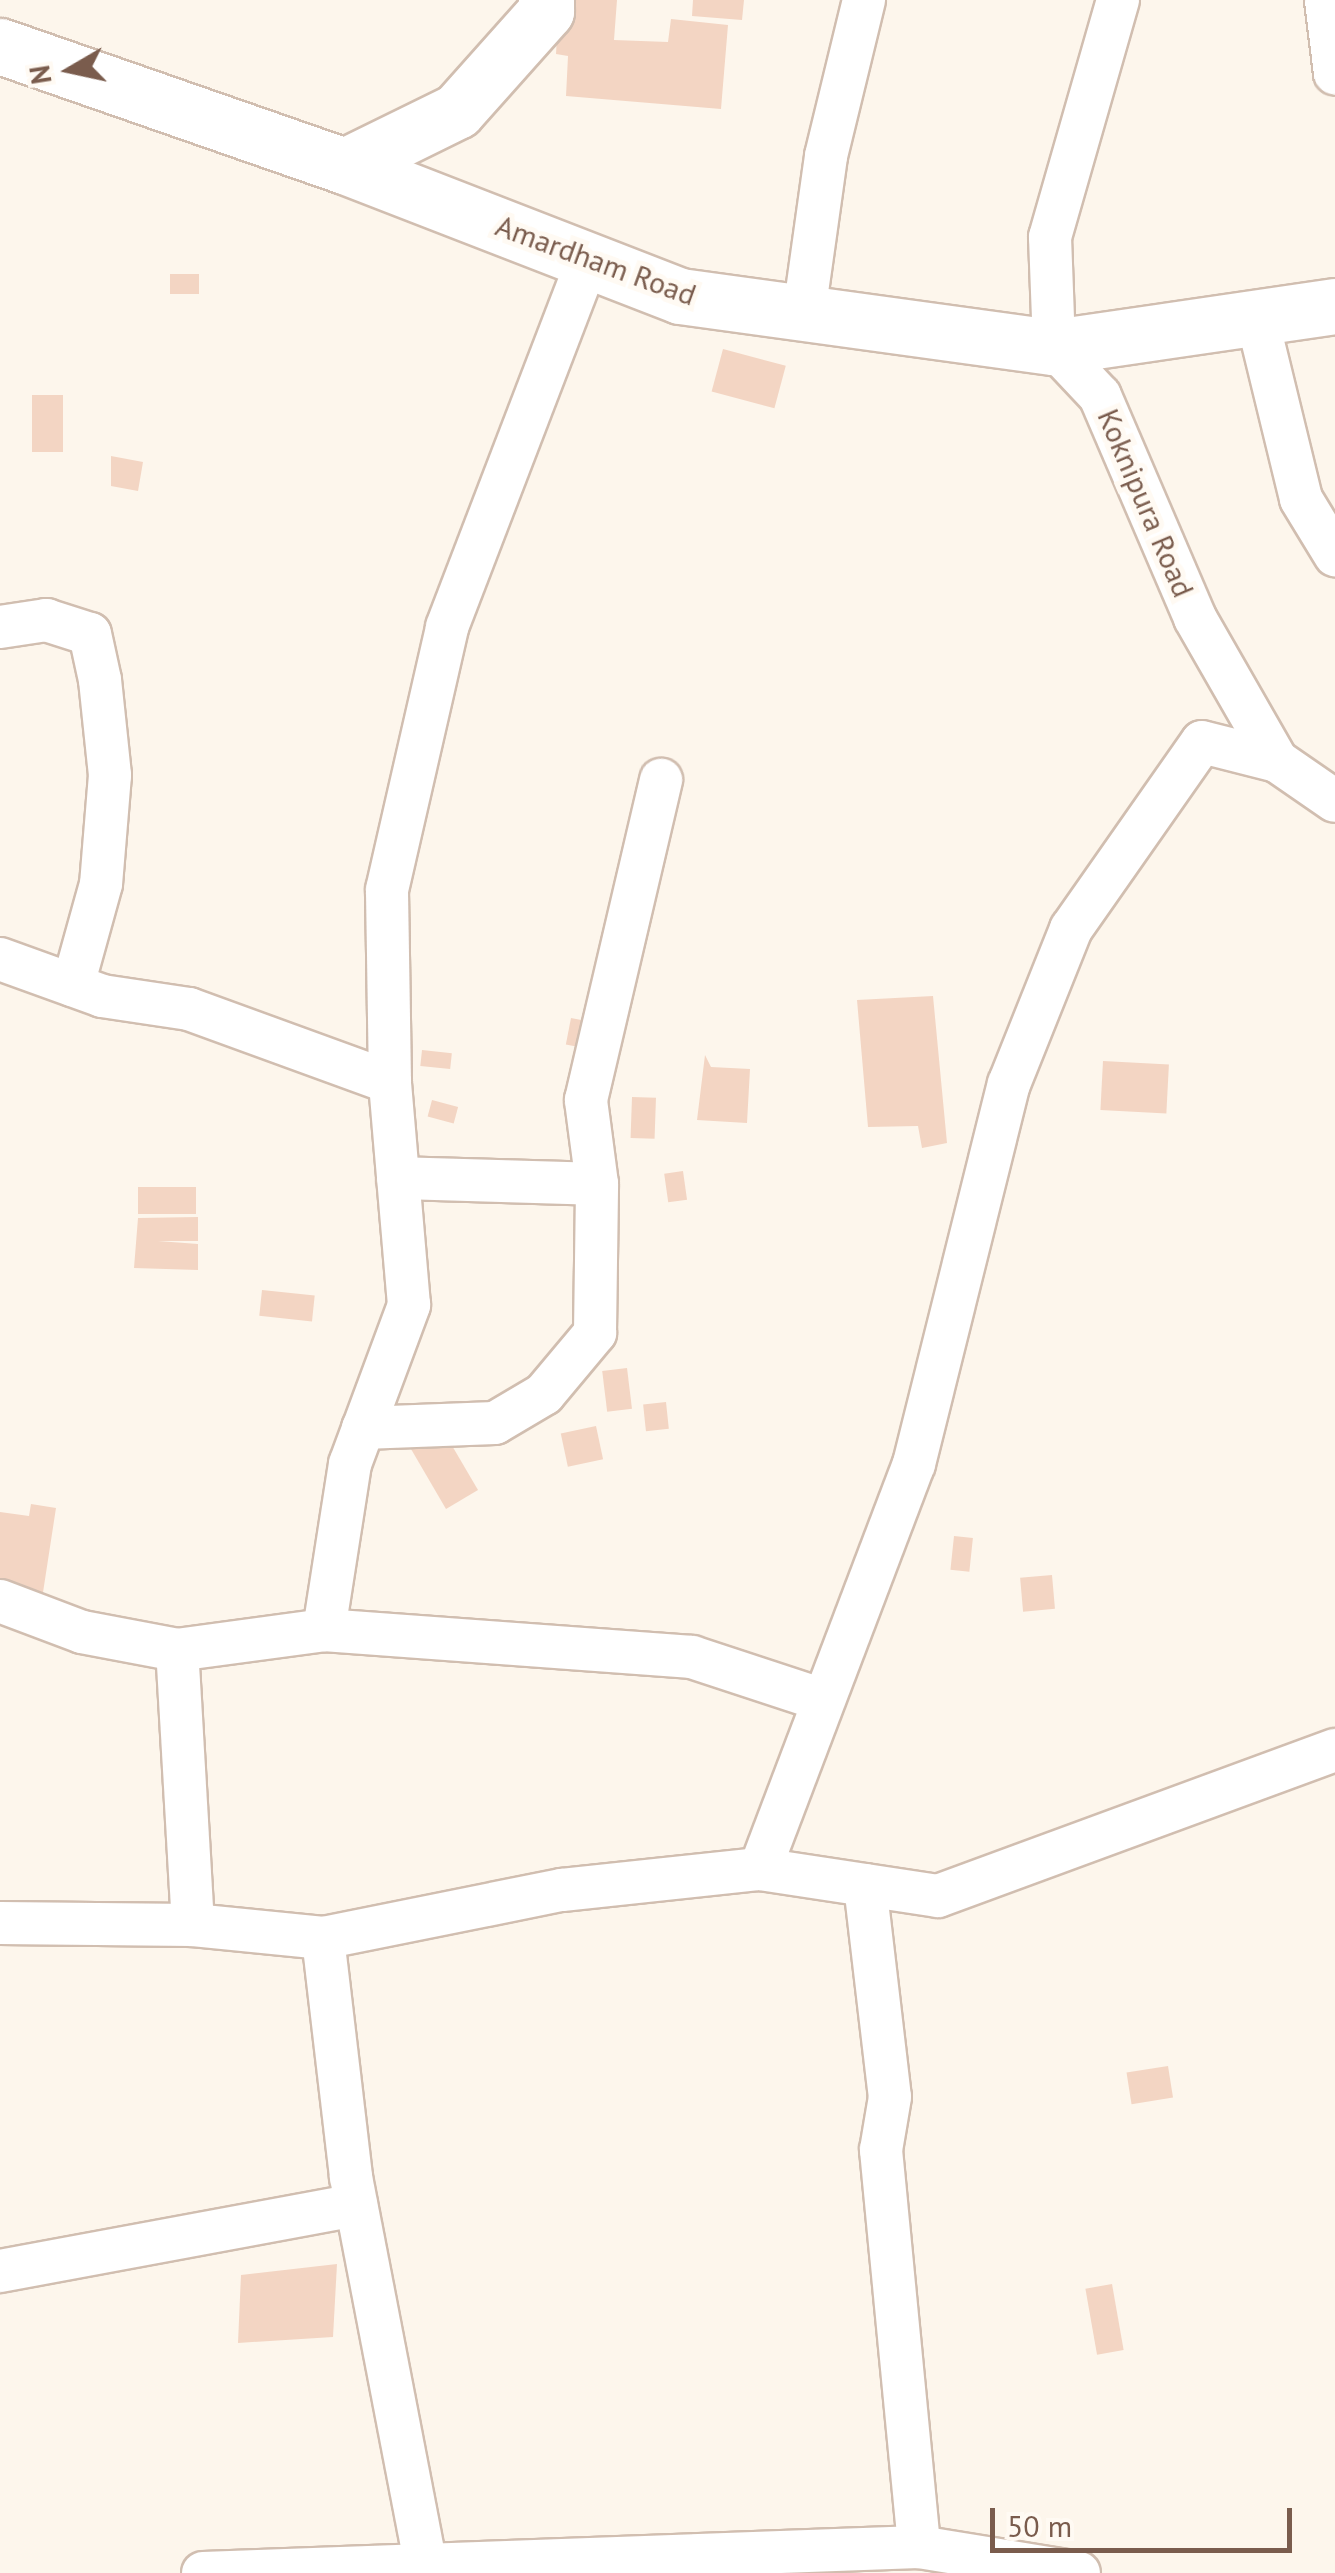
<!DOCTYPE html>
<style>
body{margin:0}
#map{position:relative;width:1335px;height:2573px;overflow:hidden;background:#fdf6ec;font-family:"PT Sans",sans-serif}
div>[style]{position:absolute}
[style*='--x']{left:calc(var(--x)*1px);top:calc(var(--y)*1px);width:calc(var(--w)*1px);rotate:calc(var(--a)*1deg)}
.building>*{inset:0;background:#f3d5c3;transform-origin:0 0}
.roads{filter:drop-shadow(2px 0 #d1beb0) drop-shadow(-2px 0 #d1beb0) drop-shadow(0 2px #d1beb0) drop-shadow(0 -2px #d1beb0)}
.minor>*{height:42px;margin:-21px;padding:0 21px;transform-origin:21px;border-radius:21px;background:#fff}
.tertiary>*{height:55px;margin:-27.5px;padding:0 27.5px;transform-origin:27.5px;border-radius:27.5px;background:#fff}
span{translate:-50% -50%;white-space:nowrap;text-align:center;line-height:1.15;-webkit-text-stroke:10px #fffaf3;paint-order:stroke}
.street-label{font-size:30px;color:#7a5c4d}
.north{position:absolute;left:20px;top:20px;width:100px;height:100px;-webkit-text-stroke:8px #fffaf3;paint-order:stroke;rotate:261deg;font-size:28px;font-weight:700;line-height:40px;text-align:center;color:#7a5c4d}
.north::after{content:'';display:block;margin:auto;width:35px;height:45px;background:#7a5c4d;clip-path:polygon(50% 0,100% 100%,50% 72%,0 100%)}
.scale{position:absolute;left:990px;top:2508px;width:302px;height:45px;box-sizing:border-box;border:5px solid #7a5c4d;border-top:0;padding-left:12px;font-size:30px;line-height:35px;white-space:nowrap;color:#7a5c4d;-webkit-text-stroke:8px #fffaf3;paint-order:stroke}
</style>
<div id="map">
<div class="building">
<i style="clip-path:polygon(559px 0,617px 0,614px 40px,668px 42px,671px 19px,728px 25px,721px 109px,566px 96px,568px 56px,556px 54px)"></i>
<i style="clip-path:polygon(693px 0,744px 0,742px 20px,692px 16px)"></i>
<i style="left:170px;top:274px;width:29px;height:20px"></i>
<i style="left:723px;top:349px;width:65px;height:44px;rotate:15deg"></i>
<i style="left:32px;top:395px;width:31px;height:57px"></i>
<i style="clip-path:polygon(111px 456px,143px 462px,138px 491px,111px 486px)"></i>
<i style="clip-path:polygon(933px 996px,947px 1143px,922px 1148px,918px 1126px,868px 1127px,857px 1000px)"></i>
<i style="left:571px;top:1018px;width:25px;height:27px;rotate:11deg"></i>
<i style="left:422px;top:1050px;width:30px;height:16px;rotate:6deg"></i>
<i style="clip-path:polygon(705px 1055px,711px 1067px,750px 1069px,747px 1123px,697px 1120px)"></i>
<i style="left:1103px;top:1061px;width:66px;height:49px;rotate:3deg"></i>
<i style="left:632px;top:1097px;width:24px;height:41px;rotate:2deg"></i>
<i style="left:432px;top:1100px;width:27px;height:17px;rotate:15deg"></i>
<i style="left:683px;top:1171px;width:29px;height:19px;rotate:82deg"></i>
<i style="left:138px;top:1187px;width:58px;height:27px"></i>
<i style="clip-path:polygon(198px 1217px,198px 1241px,158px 1241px,198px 1244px,198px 1270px,134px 1268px,138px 1218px)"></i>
<i style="left:262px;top:1290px;width:53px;height:26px;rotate:6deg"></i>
<i style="left:627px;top:1368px;width:41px;height:25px;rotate:83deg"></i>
<i style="left:666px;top:1402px;width:27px;height:23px;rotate:84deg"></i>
<i style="left:596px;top:1426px;width:34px;height:36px;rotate:78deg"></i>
<i style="clip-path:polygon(444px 1432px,478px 1490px,446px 1509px,404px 1437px)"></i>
<i style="clip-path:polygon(31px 1504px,56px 1508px,42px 1599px,0 1592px,0 1512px,29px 1516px)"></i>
<i style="left:954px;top:1536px;width:19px;height:34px;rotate:6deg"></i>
<i style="left:1052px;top:1575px;width:34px;height:32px;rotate:85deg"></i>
<i style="left:1168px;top:2066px;width:32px;height:42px;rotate:81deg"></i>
<i style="clip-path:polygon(337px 2264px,333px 2337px,238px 2343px,241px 2275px)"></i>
<i style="left:1112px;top:2284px;width:67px;height:27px;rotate:80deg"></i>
</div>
<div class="roads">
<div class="minor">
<i style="--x:1118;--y:0;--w:247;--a:106"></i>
<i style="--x:1050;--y:237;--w:110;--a:87.9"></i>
<i style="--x:1054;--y:347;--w:67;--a:46.8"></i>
<i style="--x:1100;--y:396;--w:241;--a:66.8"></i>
<i style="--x:1195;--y:618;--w:165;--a:60.2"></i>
<i style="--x:1277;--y:761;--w:70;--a:34.6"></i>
<i style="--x:1326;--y:0;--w:74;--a:83"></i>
<i style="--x:804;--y:313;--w:159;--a:-82"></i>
<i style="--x:826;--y:156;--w:161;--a:-76.3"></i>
<i style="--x:1257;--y:318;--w:186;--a:76.3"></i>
<i style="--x:1301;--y:499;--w:66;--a:58.7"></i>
<i style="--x:0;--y:627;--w:47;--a:-8.7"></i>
<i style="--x:46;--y:620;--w:46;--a:17.7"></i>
<i style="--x:90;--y:634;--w:47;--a:77.7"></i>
<i style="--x:100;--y:680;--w:96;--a:84"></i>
<i style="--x:110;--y:775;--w:109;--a:94.7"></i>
<i style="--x:101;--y:884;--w:105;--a:105.5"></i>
<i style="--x:0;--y:959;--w:109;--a:19.9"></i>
<i style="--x:102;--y:996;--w:88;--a:8.5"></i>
<i style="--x:189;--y:1009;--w:214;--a:20"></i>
<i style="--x:398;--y:1178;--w:199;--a:1.7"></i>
<i style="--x:363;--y:1428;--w:132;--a:-2.2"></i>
<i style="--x:495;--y:1423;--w:57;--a:-30.6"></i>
<i style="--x:544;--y:1394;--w:80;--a:-50.1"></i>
<i style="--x:595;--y:1333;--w:149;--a:-89.2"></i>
<i style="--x:597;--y:1184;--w:85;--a:-97.5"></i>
<i style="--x:586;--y:1100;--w:329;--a:-76.8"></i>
<i style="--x:0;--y:1601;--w:88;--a:20.7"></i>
<i style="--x:82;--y:1632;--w:97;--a:10.7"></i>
<i style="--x:324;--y:1630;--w:369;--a:4.2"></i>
<i style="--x:692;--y:1657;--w:135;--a:18.2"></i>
<i style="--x:760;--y:1869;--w:433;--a:-69.2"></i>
<i style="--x:914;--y:1464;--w:392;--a:-76"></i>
<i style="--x:1009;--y:1084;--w:167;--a:-68.2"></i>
<i style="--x:1071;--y:929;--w:228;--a:-55"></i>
<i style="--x:1202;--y:742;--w:77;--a:14.2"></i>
<i style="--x:865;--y:1885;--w:213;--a:83.3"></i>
<i style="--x:890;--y:2097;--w:54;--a:99.6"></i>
<i style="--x:881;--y:2150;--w:399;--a:84.5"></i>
<i style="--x:0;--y:1923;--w:193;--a:0.6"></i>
<i style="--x:193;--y:1925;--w:131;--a:5.7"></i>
<i style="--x:323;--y:1938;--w:244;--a:-11.4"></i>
<i style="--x:562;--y:1890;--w:199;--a:-6.1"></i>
<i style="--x:760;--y:1869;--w:180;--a:8.6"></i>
<i style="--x:938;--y:1896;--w:423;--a:-20.2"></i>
<i style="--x:193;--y:1925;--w:275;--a:-93.3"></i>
<i style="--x:177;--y:1650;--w:148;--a:-7.7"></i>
<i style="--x:324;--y:1630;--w:168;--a:-81.1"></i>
<i style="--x:350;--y:1464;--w:170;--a:-69.6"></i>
<i style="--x:409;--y:1305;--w:224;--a:-94.9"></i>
<i style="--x:390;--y:1082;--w:192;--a:-90.9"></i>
<i style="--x:387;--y:890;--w:270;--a:-77.1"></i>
<i style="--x:447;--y:627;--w:393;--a:-69"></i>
<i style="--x:323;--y:1938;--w:241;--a:83.3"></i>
<i style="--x:351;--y:2177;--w:395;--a:79.1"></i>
<i style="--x:0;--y:2271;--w:362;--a:-10.5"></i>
<i style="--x:203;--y:2573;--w:716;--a:-2.08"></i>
<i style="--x:919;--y:2547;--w:162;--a:9.2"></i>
</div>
<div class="tertiary">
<i style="--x:0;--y:46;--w:365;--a:19.2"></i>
<i style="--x:345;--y:166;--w:359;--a:21.2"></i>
<i style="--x:680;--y:296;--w:377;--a:7.8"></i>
<i style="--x:1054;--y:347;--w:284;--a:-8.3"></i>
<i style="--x:345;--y:166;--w:125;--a:-26.2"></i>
<i style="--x:457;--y:111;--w:134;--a:-48.3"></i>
<i style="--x:546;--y:11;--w:11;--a:-90"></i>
</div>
</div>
<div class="street-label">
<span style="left:596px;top:260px;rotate:20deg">Amardham Road</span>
<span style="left:1146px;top:503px;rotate:67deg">Koknipura Road</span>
</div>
<div class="north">N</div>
<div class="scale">50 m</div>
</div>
